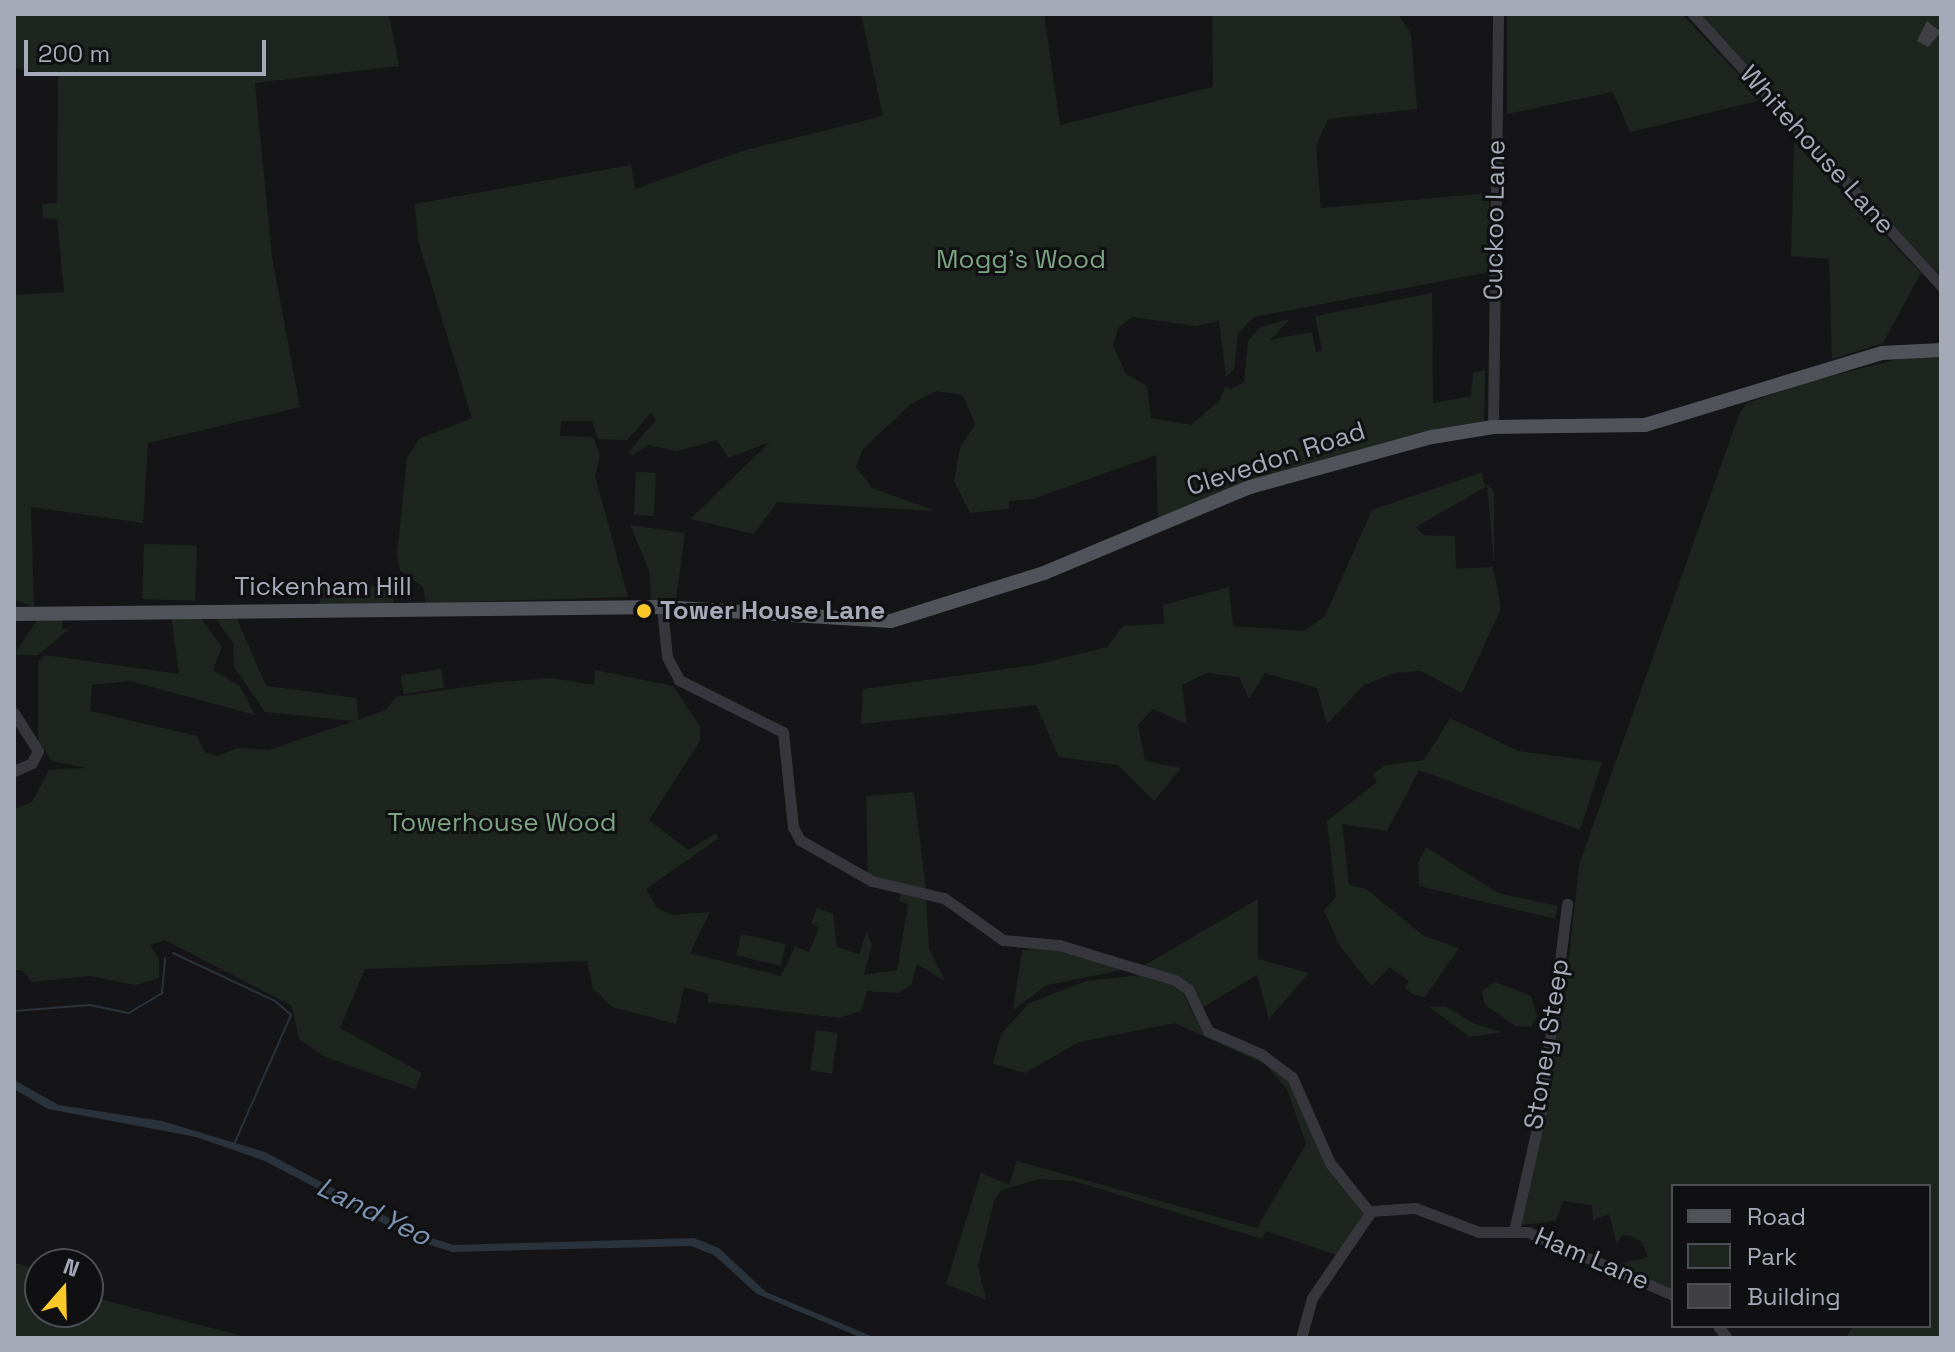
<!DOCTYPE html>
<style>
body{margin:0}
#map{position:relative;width:1955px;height:1352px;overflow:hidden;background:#151517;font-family:"Space Grotesk",sans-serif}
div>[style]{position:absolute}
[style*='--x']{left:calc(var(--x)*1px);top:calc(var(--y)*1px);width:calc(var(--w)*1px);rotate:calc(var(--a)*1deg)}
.green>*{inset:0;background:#1d251e;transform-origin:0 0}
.water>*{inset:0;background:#2a323b}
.stream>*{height:2px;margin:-1px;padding:0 1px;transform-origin:1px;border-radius:1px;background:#2a323b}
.building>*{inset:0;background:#3f3f44}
.minor>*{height:11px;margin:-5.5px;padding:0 5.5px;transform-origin:5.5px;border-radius:5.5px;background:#36363c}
.major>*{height:14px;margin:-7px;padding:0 7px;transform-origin:7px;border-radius:7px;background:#51535b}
.dots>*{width:22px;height:22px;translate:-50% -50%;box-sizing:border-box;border:4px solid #101012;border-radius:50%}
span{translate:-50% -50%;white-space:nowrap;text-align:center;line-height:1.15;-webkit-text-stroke:6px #101012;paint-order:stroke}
.street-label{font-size:26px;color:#a6aab8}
.park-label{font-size:26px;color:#7ca482}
.poi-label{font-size:26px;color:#a6aab8;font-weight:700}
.left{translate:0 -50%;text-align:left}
.water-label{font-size:28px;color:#7b94b4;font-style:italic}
.frame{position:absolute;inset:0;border:16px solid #a6aab8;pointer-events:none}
.legend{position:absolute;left:1671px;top:1184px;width:260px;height:144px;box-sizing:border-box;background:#101012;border:2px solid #4c4e54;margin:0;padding:10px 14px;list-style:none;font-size:24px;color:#a6aab8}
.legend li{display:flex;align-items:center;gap:16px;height:40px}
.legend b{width:40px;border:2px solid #4c4e54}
.north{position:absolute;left:24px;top:1248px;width:80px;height:80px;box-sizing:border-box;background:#101012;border:2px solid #4c4e54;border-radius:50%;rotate:20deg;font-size:22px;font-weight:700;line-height:32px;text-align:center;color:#a6aab8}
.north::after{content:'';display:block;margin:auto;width:28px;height:36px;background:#fac929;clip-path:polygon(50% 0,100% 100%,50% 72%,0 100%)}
.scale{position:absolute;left:24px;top:40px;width:242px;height:36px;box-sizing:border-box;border:4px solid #a6aab8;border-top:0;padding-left:10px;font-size:24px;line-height:28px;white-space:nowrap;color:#a6aab8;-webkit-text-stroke:6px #101012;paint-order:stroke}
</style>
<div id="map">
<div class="green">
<i style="clip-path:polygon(14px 14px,389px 14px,399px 66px,255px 83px,272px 257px,300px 407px,148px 443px,143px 523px,31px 507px,34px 607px,14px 600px,14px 295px,64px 292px,57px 219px,43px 218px,42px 204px,57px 203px,58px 75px,14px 68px)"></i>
<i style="clip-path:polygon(861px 14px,1044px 14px,1060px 125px,1213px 87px,1212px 14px,1398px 14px,1411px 34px,1417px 109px,1328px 119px,1316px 146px,1321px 208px,1489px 193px,1489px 272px,1254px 317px,1238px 334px,1234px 370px,1226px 377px,1219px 321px,1196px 326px,1132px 317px,1118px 328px,1113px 346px,1126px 374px,1147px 386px,1151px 418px,1191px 425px,1219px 401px,1226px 386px,1230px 390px,1244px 382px,1248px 341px,1260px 327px,1290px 319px,1270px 340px,1312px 332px,1316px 352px,1322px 351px,1315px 316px,1432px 293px,1433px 403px,1471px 396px,1473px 373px,1485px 370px,1484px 423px,1158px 518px,1156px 455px,1033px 499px,1009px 501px,1009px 509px,970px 513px,954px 481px,960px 448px,975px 424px,963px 395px,937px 391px,912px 403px,863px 449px,856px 467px,872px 488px,936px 511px,777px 502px,754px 534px,690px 519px,770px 442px,728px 458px,717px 440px,677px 451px,648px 445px,633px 455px,628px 453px,656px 420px,651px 413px,627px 440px,598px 439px,592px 421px,561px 421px,560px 436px,593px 437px,600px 455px,595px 476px,628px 597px,426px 603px,423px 587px,400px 570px,397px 555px,407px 458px,419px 439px,472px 418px,418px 240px,415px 204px,631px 165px,635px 189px,742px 151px,883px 116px)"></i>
<i style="clip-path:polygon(1507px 14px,1682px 14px,1762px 100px,1630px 132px,1613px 92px,1507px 114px)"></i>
<i style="clip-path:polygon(1698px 14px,1941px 14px,1941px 276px,1856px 186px)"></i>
<i style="clip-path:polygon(1794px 142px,1921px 273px,1883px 343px,1832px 359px,1829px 259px,1791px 256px)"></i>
<i style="clip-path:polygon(1911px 356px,1941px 357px,1941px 1338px,1846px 1338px,1853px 1326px,1929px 1326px,1929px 1186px,1673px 1186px,1673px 1291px,1610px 1266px,1648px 1257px,1642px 1242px,1631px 1236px,1621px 1235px,1617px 1245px,1609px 1214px,1593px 1220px,1592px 1205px,1563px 1201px,1556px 1221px,1521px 1225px,1566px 985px,1579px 865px,1740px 412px,1747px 403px,1819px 379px)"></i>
<i style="left:636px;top:472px;width:20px;height:43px;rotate:3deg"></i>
<i style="clip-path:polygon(1483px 472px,1483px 482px,1494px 491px,1494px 563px,1487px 486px,1416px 527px,1423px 535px,1455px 536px,1456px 569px,1493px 567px,1501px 609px,1462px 693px,1421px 671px,1394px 673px,1364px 685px,1327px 724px,1317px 688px,1265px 673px,1249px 699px,1239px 677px,1207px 673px,1182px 685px,1187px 724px,1153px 709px,1138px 725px,1145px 761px,1181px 768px,1154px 801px,1118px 765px,1059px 757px,1036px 705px,861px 724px,863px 689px,1034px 665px,1107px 647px,1123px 626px,1164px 624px,1163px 605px,1229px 587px,1233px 626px,1304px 631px,1325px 616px,1372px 510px)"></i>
<i style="clip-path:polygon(630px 525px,685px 533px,676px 600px,651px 600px,649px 570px)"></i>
<i style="left:144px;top:544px;width:53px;height:55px;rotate:2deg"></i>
<i style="clip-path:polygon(324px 584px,393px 587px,394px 604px,319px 605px)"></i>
<i style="clip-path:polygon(171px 615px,200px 617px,222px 647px,213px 670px,240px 686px,255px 715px,130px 681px,92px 685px,90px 711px,197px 736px,205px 752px,217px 756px,237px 748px,269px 750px,354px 721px,265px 712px,234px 667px,233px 643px,215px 618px,237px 619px,266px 686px,357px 698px,358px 720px,386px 710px,396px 697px,500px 682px,552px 678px,594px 685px,595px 670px,673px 686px,700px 726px,700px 741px,649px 820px,688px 850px,715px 834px,719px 838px,646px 889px,657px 908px,672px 915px,710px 912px,690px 953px,781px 976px,795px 947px,809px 952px,819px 927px,811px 923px,817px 908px,833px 914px,837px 947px,859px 954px,867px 931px,872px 945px,864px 975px,897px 970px,908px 904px,899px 901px,901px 892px,926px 896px,929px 948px,945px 981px,917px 964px,911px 985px,898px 993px,867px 991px,861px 1011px,839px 1018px,708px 1002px,708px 994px,684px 987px,676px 1024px,612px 1007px,593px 989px,587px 961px,365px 969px,340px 1028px,422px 1073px,415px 1089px,325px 1057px,299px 1039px,292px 1006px,165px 940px,150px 945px,159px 959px,159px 978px,136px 985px,90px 976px,32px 982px,22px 970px,14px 970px,14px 809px,32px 802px,49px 770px,87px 768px,52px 761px,38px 740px,38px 661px,45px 655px,179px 674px)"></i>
<i style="clip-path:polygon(63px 616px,62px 629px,69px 629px,38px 655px,14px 655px,39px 617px)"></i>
<i style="left:441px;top:669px;width:19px;height:41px;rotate:81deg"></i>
<i style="clip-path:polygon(1450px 718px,1518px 751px,1602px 762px,1580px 830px,1419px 770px,1387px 831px,1342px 824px,1349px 885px,1366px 889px,1424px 936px,1459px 948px,1425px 997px,1412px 994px,1405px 988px,1409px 981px,1389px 967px,1372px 986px,1339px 945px,1324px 910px,1336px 897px,1327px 821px,1377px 782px,1373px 774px,1386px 765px,1424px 760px)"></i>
<i style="clip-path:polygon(914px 792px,926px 890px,868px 875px,866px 796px)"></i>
<i style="clip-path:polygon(1426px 847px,1498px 893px,1558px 906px,1555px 919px,1419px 886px,1418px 863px)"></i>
<i style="clip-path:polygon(1258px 899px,1258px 959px,1309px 973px,1269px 1019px,1257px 975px,1198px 1010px,1181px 977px,1143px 966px)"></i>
<i style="left:741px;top:934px;width:46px;height:22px;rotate:13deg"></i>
<i style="clip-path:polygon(1054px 948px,1127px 969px,1047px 985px,1013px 1010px,1022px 950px)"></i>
<i style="clip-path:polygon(1140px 975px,1180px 988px,1202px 1031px,1245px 1049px,1290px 1078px,1317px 1142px,1367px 1211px,1336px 1255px,1266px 1231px,1262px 1239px,1074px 1181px,1040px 1179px,1001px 1190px,994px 1201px,978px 1266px,986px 1300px,946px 1284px,981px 1173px,1009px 1185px,1017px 1161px,1257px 1228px,1306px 1144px,1287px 1089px,1265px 1064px,1174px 1023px,1079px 1042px,1025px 1073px,993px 1064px,1001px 1034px,1029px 1003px,1086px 981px)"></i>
<i style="clip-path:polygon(1495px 982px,1531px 996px,1537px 1017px,1531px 1027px,1515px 1026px,1485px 1005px,1482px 991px)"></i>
<i style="clip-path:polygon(1445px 1006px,1475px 1024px,1503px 1032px,1470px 1037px,1429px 1007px)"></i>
<i style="left:816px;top:1030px;width:22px;height:41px;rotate:8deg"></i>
<i style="clip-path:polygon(14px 1263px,40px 1269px,40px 1312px,88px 1312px,88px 1296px,250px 1338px,14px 1338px)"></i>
</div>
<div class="water">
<i style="clip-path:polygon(14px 1080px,59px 1105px,162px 1121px,265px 1152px,421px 1235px,454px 1245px,694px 1238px,719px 1248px,766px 1292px,876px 1338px,862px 1338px,757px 1294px,714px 1255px,691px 1246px,453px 1252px,417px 1241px,265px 1161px,196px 1137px,48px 1109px,14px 1089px)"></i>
</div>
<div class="stream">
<i style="--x:173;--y:953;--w:113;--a:25.2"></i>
<i style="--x:275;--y:1001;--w:21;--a:41"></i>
<i style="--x:291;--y:1015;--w:139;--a:113.8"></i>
<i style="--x:14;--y:1011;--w:76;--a:-4.5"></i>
<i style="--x:90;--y:1005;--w:40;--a:12"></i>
<i style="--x:129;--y:1013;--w:39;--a:-31"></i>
<i style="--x:162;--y:993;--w:35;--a:-85"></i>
</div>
<div class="building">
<i style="clip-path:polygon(1927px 21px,1941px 32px,1928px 47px,1917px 41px)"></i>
</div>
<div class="minor">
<i style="--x:1693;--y:14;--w:368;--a:47.6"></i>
<i style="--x:1493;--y:427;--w:413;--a:-89.3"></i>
<i style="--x:662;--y:607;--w:50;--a:84.3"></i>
<i style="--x:667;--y:657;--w:26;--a:62"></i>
<i style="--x:679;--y:680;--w:116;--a:26.6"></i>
<i style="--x:783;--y:732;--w:96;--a:84"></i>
<i style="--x:793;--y:827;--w:15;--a:62"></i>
<i style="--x:800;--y:840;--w:83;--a:29.7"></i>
<i style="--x:872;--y:881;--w:74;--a:13.3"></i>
<i style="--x:944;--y:898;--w:72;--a:35.4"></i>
<i style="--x:1003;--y:940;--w:56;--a:5.1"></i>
<i style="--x:1059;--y:945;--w:121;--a:16.8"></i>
<i style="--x:1175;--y:980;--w:16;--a:35"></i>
<i style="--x:1188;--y:989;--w:47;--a:64.5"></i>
<i style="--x:1208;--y:1031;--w:58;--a:23.5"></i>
<i style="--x:1261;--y:1054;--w:39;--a:37"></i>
<i style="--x:1292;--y:1077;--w:94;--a:66.2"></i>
<i style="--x:1330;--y:1163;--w:64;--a:51.3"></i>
<i style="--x:1370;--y:1213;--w:103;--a:124.3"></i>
<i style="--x:1312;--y:1298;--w:41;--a:105.4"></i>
<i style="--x:14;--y:713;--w:45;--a:57.7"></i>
<i style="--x:38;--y:751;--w:13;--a:117"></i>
<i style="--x:32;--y:763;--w:20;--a:156"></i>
<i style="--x:1370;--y:1211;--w:45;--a:-3.8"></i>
<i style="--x:1415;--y:1208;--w:68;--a:20.6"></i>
<i style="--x:1479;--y:1232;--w:49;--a:0"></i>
<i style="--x:1528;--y:1232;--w:158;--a:23.5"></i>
<i style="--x:1514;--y:1231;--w:124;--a:-77.4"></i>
<i style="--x:1541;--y:1110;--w:208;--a:-82.8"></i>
<i style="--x:1718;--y:1326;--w:15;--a:53"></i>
</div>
<div class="major">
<i style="--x:14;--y:614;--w:648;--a:-0.62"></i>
<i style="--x:662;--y:607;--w:229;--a:3.5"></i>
<i style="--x:891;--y:621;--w:160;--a:-17.4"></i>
<i style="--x:1044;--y:573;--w:223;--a:-22.7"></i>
<i style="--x:1250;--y:487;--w:189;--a:-15.4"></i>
<i style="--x:1432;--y:437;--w:62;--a:-9.3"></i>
<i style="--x:1493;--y:427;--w:152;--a:-0.8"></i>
<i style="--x:1645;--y:425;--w:248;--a:-16.9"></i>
<i style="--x:1882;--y:353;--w:59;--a:-2.9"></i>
</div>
<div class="dots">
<i style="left:644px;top:611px;background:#fac929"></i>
</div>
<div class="street-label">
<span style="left:1817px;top:150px;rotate:48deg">Whitehouse Lane</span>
<span style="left:1495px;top:220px;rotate:-89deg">Cuckoo Lane</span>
<span style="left:1276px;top:459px;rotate:-18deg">Clevedon Road</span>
<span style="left:323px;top:587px">Tickenham Hill</span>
<span style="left:1547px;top:1044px;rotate:-81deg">Stoney Steep</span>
<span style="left:1592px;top:1259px;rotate:23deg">Ham Lane</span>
</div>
<div class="park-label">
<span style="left:1021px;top:260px">Mogg's Wood</span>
<span style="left:502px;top:823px">Towerhouse Wood</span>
</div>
<div class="poi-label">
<span class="left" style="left:660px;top:611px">Tower House Lane</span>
</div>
<div class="water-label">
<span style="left:374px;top:1211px;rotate:26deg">Land Yeo</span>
</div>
<div class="frame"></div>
<ul class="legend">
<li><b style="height:10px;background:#51535b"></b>Road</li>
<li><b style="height:22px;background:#1d251e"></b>Park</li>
<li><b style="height:22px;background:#3f3f44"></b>Building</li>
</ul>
<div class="north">N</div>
<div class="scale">200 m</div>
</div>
